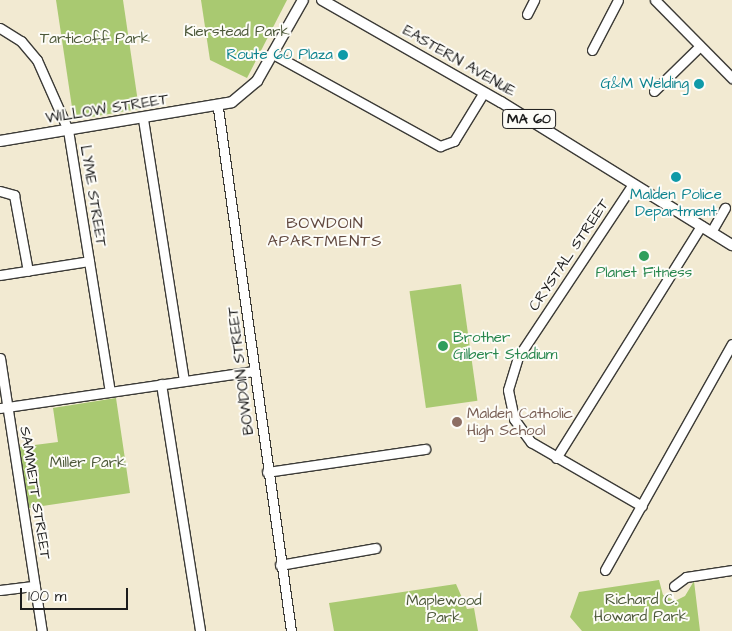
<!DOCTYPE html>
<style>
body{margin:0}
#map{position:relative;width:732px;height:631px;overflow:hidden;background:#f2ead2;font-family:"Architects Daughter",sans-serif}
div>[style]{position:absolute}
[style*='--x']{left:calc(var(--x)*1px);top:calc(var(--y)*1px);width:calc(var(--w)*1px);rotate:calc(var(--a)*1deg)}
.green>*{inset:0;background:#a9c971;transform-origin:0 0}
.roads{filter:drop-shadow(1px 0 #3c3b37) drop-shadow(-1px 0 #3c3b37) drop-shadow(0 1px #3c3b37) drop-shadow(0 -1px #3c3b37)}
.minor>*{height:9px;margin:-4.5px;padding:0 4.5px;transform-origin:4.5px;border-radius:4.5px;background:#fff}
.major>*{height:10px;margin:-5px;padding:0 5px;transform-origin:5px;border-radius:5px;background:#fff}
.dots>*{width:14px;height:14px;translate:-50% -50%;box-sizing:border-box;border:2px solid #fdfcf7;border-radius:50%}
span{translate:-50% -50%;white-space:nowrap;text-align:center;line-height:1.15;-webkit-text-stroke:4px #fdfcf7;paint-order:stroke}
.shield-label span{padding:1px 4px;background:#fdfcf7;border:1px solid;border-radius:4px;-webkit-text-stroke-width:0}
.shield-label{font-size:14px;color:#1c1c1c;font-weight:700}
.park-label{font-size:15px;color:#4d593a}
.culture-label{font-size:15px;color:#0d838f}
.right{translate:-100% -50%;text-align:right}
.street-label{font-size:15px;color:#1c1c1c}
.leisure-label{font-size:15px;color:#27864d}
.left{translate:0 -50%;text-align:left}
.education-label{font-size:15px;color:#785e54}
.neighbourhood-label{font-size:16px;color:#61483f;letter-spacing:1px}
.scale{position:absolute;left:20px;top:588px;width:108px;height:22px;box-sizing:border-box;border:2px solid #1c1c1c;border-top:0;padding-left:6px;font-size:15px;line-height:18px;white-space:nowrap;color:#1c1c1c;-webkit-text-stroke:4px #fdfcf7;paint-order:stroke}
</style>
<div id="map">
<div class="green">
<i style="clip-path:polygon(56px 0,123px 0,139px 109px,79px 119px,73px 114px)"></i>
<i style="clip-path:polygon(201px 0,287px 0,247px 78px,210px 60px)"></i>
<i style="left:461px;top:284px;width:118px;height:52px;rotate:82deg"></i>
<i style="clip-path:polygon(116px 398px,130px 493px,29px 508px,19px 447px,58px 442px,53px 408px)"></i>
<i style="clip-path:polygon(659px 580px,663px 595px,675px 601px,685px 596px,694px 581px,700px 631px,582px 631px,570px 617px,579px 592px)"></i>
<i style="clip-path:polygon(456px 584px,467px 609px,474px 608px,478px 631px,334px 631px,329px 603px)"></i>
</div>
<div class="roads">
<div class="minor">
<i style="--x:655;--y:0;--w:110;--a:45.4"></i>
<i style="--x:527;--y:14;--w:16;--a:-63"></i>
<i style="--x:0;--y:28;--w:25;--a:32"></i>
<i style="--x:21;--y:41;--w:25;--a:50"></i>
<i style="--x:37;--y:60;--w:77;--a:66.1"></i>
<i style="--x:68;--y:130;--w:264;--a:80.9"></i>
<i style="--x:592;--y:50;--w:56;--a:-62.5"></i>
<i style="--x:273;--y:54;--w:191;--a:28.9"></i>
<i style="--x:440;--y:146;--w:15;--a:-20"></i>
<i style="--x:454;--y:141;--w:57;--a:-58.5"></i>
<i style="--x:654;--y:91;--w:64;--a:-44.4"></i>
<i style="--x:218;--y:108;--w:528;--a:82.05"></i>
<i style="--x:143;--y:119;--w:264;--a:81.1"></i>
<i style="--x:633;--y:184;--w:208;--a:123.6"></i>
<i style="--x:518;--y:357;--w:34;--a:107"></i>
<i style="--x:508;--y:390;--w:30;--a:78"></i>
<i style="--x:514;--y:419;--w:29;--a:54"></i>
<i style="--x:531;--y:442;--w:128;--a:30"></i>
<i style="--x:0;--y:191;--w:15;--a:16"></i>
<i style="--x:14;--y:195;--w:77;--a:79.6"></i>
<i style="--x:711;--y:232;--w:28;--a:-60"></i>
<i style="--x:0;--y:275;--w:90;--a:-8.9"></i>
<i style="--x:0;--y:358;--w:276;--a:81.3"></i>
<i style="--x:161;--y:384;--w:250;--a:81"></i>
<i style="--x:0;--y:408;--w:257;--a:-8.3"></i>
<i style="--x:556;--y:458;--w:274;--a:-58"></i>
<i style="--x:267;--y:472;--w:160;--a:-8.3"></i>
<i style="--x:280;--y:565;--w:97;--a:-10.1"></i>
<i style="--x:605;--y:570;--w:259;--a:-60.7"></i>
<i style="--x:674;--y:586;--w:15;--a:-37"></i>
<i style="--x:686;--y:577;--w:47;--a:-8.7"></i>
<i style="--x:0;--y:590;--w:35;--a:-7"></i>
</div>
<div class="major">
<i style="--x:322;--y:0;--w:206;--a:29.7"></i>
<i style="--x:501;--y:102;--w:272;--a:31.8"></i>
<i style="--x:0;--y:141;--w:235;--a:-9.5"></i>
<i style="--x:232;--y:102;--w:33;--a:-40"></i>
<i style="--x:257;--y:81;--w:93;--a:-60.4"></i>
</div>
</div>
<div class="dots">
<i style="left:343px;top:55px;background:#0f9aa8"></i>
<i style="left:699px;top:84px;background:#0f9aa8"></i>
<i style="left:676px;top:177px;background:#0f9aa8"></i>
<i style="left:644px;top:256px;background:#2e9e5b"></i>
<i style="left:443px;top:346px;background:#2e9e5b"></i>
<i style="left:457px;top:422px;background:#8d6e63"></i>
</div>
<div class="shield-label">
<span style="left:529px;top:119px">MA 60</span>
</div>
<div class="park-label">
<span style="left:237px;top:32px">Kierstead Park</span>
<span style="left:95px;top:39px">Tarticoff Park</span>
<span style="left:88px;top:463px">Miller Park</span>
<span style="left:641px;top:608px">Richard C.<br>Howard Park</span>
<span style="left:444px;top:609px">Maplewood<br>Park</span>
</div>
<div class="culture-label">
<span class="right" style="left:333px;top:55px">Route 60 Plaza</span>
<span class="right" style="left:689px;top:84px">G&amp;M Welding</span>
<span style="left:676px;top:203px">Malden Police<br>Department</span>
</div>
<div class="street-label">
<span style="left:459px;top:61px;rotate:30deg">EASTERN AVENUE</span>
<span style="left:107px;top:109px;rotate:-9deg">WILLOW STREET</span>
<span style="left:93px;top:196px;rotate:81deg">LYME STREET</span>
<span style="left:569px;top:255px;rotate:-56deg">CRYSTAL STREET</span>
<span style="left:241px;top:371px;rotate:-97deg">BOWDOIN STREET</span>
<span style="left:35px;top:493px;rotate:81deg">SAMMETT STREET</span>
</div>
<div class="leisure-label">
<span style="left:644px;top:273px">Planet Fitness</span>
<span class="left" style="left:453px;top:346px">Brother<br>Gilbert Stadium</span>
</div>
<div class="education-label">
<span class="left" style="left:467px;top:422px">Malden Catholic<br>High School</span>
</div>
<div class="neighbourhood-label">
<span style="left:325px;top:232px">BOWDOIN<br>APARTMENTS</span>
</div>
<div class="scale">100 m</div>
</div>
